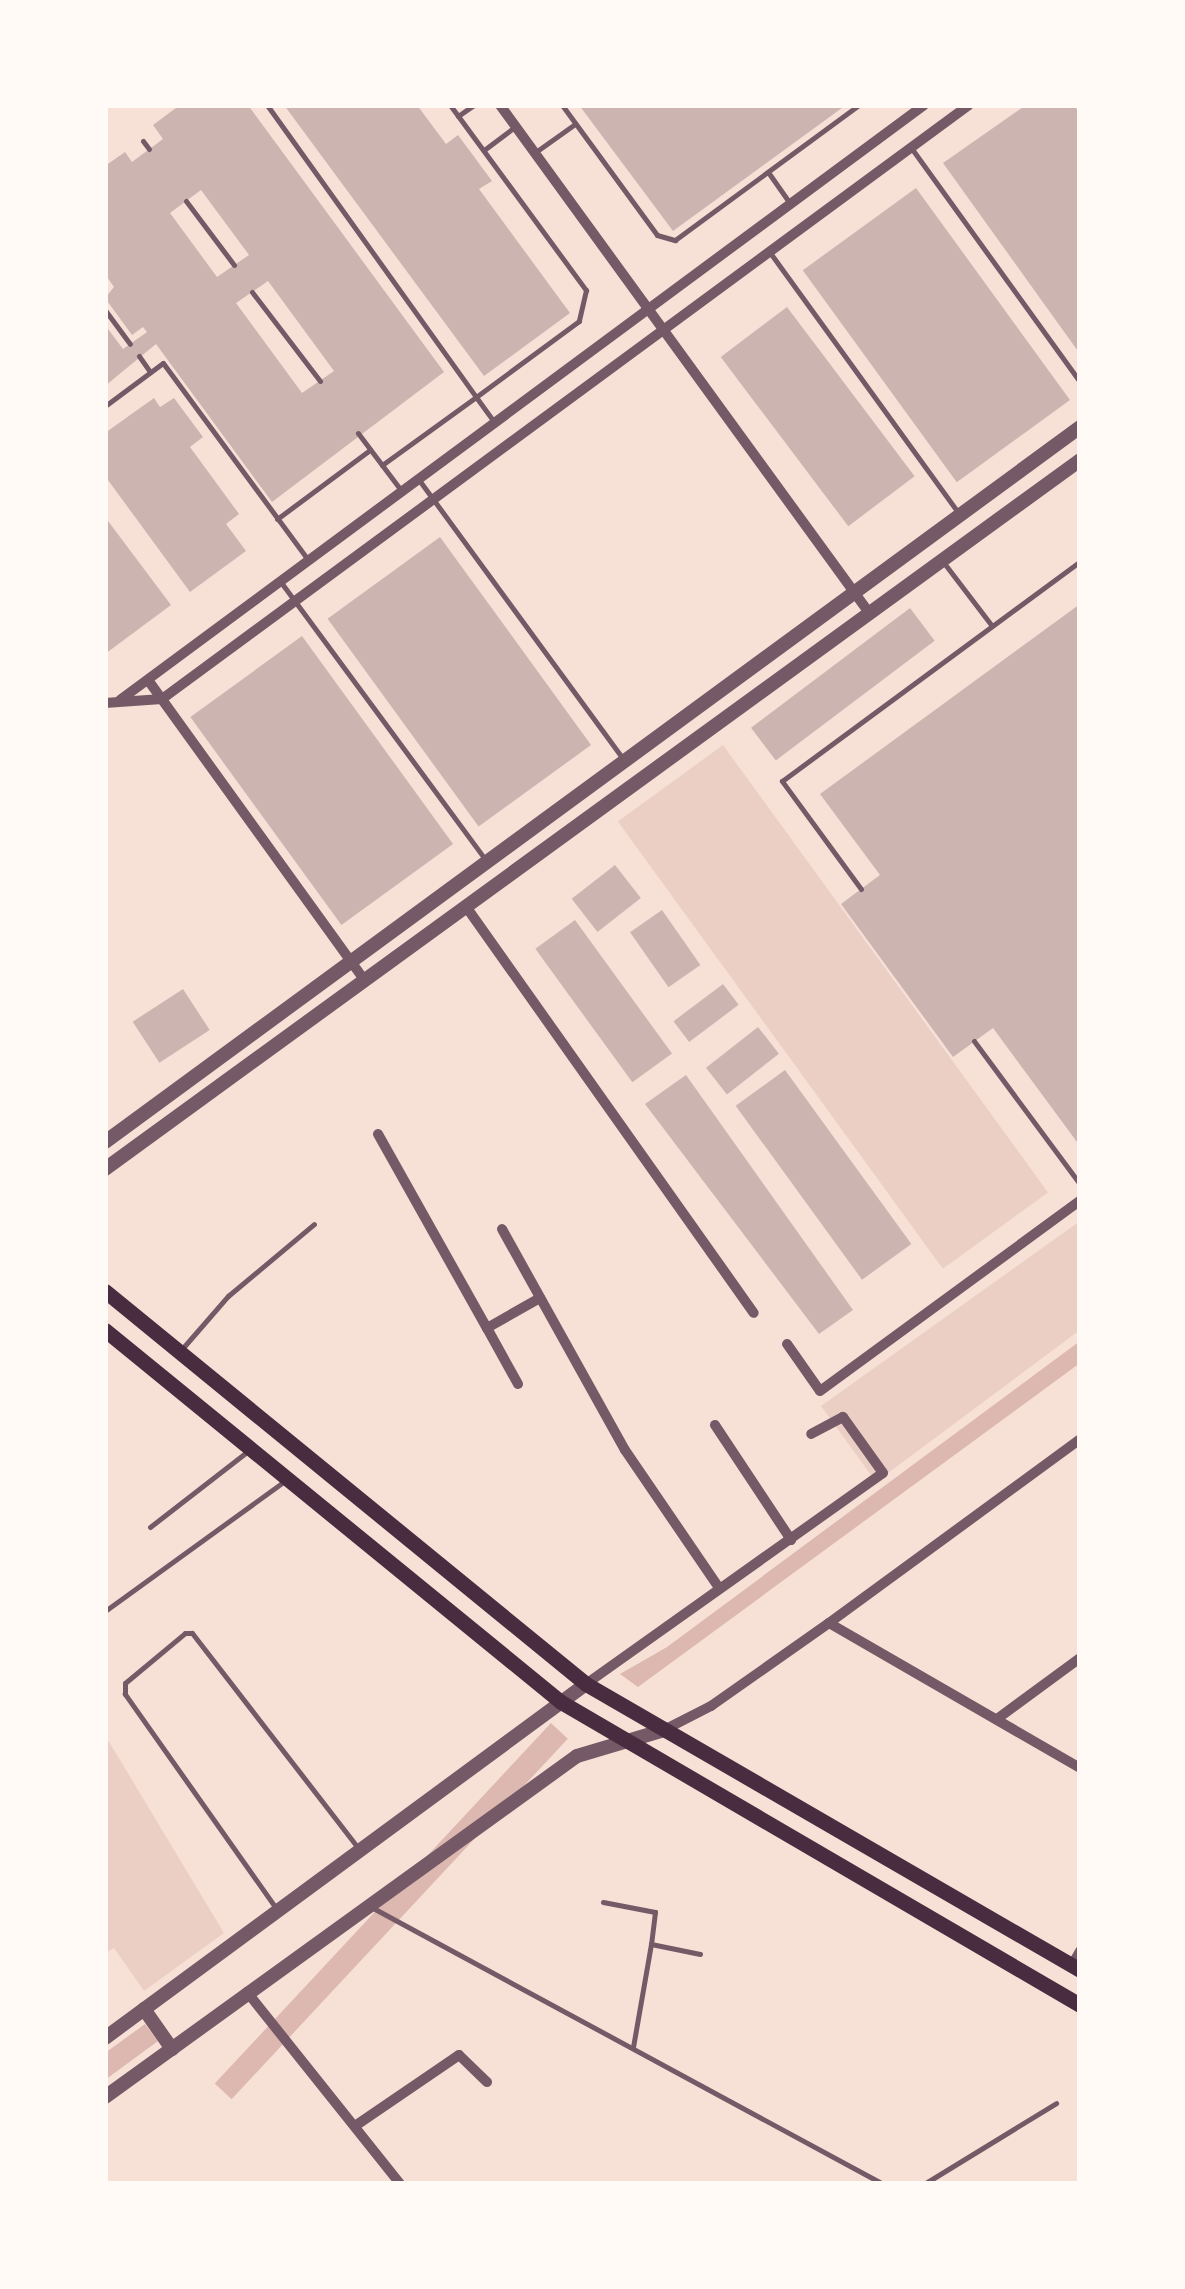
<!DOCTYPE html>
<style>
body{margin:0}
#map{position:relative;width:1185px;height:2289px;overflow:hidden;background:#f7e1d7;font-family:Arial,sans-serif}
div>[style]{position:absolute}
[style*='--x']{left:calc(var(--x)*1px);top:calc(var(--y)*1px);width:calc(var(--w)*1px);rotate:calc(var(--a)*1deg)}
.green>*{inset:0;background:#ebcfc5;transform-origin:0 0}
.water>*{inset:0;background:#dcb8b0;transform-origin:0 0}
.building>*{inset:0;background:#ccb4b1;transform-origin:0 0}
.service>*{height:5px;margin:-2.5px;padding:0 2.5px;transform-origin:2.5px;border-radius:2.5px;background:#755966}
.minor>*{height:10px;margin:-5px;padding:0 5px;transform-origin:5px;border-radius:5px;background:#755966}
.tertiary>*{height:14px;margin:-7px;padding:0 7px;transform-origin:7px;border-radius:7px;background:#755966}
.secondary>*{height:15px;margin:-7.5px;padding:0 7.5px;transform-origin:7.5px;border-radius:7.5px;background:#4a2c40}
span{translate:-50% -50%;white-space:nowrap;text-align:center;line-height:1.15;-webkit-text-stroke:10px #fffaf5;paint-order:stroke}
.frame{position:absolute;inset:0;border:108px solid #fffaf5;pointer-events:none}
</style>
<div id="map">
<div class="green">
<i style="left:723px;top:745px;width:553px;height:130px;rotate:54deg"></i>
<i style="clip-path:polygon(1080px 1221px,1080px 1330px,876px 1482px,821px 1406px)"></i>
<i style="clip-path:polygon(105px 1735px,224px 1933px,144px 1991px,114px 1948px,105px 1953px)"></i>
</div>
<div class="water">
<i style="clip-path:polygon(1080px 1341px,1080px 1363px,638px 1687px,620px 1674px,667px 1647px)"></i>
<i style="left:551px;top:1723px;width:23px;height:493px;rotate:43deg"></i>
<i style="clip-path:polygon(145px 2024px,158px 2041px,105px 2080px,105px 2053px)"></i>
</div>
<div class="building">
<i style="clip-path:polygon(evenodd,180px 105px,248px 105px,444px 372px,272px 502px,156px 344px,105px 386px,105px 325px,123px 349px,147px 332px,143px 327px,132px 335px,105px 298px,114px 287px,105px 274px,105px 166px,125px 152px,132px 162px,163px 139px,153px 125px,180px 105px,201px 190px,249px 255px,217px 277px,170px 213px,201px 190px,180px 105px,268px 281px,334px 371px,302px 393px,236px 303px,268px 281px)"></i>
<i style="clip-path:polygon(284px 105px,417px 105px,446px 144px,458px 135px,492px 181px,479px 189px,570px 313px,484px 376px)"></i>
<i style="clip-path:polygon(579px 105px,846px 105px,673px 231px)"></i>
<i style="clip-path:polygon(1026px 105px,1074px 105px,1080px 114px,1080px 354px,943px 163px)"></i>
<i style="left:916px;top:188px;width:262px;height:140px;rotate:54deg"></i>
<i style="left:787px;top:307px;width:212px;height:83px;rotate:53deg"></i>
<i style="clip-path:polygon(154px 398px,160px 407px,174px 398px,203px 437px,190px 447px,239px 514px,226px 524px,246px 551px,190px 592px,105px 476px,105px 433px)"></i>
<i style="clip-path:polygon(105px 517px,171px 605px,105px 654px)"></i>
<i style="left:440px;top:537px;width:257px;height:139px;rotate:54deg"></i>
<i style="clip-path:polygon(1080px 604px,1080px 1140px,1077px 1142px,993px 1028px,953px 1057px,841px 904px,880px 875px,820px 794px)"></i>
<i style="left:910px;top:608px;width:41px;height:199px;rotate:53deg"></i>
<i style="left:302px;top:636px;width:257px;height:138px;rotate:54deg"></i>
<i style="left:615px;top:865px;width:42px;height:55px;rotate:52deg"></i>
<i style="left:662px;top:910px;width:67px;height:39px;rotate:55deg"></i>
<i style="left:575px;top:920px;width:165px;height:49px;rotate:54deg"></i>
<i style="left:723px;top:984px;width:26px;height:62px;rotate:53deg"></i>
<i style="left:183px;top:989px;width:49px;height:60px;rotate:57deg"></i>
<i style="left:758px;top:1027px;width:34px;height:66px;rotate:52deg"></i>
<i style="left:785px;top:1070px;width:215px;height:61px;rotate:54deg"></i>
<i style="clip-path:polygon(686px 1075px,853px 1310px,819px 1334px,645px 1104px)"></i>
</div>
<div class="service">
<i style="--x:267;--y:105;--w:359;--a:54.4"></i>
<i style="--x:476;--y:397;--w:116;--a:144.1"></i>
<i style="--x:382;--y:465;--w:40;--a:-127"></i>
<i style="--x:450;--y:105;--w:230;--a:53.7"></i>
<i style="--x:586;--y:290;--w:32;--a:103"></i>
<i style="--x:579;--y:321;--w:128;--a:143.6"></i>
<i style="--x:476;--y:397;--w:32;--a:54"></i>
<i style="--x:562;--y:105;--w:161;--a:53.8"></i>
<i style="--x:657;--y:235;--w:19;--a:16"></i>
<i style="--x:675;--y:240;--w:228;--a:-36.3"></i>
<i style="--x:458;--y:116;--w:19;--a:-35"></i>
<i style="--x:143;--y:141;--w:10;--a:53"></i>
<i style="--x:912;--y:149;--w:287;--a:54.2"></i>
<i style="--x:484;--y:150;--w:36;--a:-37"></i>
<i style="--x:537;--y:151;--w:47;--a:-35.4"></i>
<i style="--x:768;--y:172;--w:37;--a:55"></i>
<i style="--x:186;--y:201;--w:80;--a:53.1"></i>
<i style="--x:771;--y:254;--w:319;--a:54.1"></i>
<i style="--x:252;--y:292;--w:112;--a:52.6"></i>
<i style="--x:105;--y:310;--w:42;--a:53.7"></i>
<i style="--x:139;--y:356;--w:19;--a:55"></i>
<i style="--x:105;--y:406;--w:72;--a:-36.6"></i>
<i style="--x:163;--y:363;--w:245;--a:53.6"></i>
<i style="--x:382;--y:465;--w:31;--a:53"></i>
<i style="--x:419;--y:480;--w:346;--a:53.8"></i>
<i style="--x:277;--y:519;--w:116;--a:-36.6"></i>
<i style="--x:944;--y:563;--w:79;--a:52.7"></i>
<i style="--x:280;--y:581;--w:344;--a:53.6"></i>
<i style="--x:861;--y:889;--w:134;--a:-126.2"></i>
<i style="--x:782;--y:781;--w:370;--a:-36.4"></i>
<i style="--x:974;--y:1041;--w:178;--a:53.5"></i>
<i style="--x:181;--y:1350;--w:72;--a:-49"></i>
<i style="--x:228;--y:1296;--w:112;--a:-39.9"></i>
<i style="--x:150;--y:1527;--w:124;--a:-37.8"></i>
<i style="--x:105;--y:1611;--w:220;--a:-35.9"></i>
<i style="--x:603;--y:1902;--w:53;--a:10.9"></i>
<i style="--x:655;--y:1912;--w:32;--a:97"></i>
<i style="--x:373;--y:1908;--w:580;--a:28.42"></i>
<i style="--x:278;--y:1911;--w:266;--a:-125.2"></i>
<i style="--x:125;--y:1694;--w:11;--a:-90"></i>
<i style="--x:125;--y:1683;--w:78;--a:-39.8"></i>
<i style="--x:185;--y:1633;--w:7;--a:0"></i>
<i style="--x:192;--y:1633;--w:272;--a:52.3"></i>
<i style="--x:633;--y:2047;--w:105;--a:-80.1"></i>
<i style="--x:651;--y:1944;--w:50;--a:11.5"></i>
<i style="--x:924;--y:2184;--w:155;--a:-31.5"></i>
</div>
<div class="minor">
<i style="--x:500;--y:105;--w:629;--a:53.99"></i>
<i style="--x:148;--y:680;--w:370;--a:54.2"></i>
<i style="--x:162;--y:699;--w:1002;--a:-36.36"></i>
<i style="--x:120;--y:700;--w:1000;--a:-36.5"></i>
<i style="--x:105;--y:703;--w:57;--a:-4"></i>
<i style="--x:467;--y:908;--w:496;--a:54.7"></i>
<i style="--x:378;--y:1134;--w:223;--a:60.7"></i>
<i style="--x:502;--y:1229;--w:253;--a:60.9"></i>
<i style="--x:625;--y:1450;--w:167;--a:55.7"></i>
<i style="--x:787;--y:1344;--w:57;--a:54.9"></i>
<i style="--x:820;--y:1391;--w:322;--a:-36.2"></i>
<i style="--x:518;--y:1384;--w:64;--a:-119"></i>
<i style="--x:487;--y:1328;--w:61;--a:-29.5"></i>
<i style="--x:715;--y:1425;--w:138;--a:56.5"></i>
<i style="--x:829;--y:1623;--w:290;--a:30"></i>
<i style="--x:586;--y:1684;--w:364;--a:-35.4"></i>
<i style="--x:883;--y:1473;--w:69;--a:-125.5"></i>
<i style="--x:843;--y:1417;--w:36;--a:152"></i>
<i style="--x:997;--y:1719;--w:103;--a:-36.3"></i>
<i style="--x:664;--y:1730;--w:53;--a:-27.1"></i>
<i style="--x:711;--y:1706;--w:144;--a:-35.1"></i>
<i style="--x:829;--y:1623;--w:311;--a:-36.2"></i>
<i style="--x:1072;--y:1965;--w:16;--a:-60"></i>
<i style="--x:247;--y:1992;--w:246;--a:51.4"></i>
<i style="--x:355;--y:2126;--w:126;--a:-34.3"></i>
<i style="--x:459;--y:2055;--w:39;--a:44"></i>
</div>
<div class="tertiary">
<i style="--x:105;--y:1142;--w:1209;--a:-36.25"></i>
<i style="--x:105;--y:1169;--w:1206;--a:-36.02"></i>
<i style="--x:144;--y:2009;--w:49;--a:55"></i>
<i style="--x:105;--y:2038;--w:597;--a:-36.35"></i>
<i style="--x:105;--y:2097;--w:582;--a:-35.85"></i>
<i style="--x:577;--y:1756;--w:91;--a:-16.6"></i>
</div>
<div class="secondary">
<i style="--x:105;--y:1291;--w:621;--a:39.25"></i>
<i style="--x:586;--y:1684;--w:571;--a:30.07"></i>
<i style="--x:105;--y:1330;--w:588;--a:39.21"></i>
<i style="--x:561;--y:1702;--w:601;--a:30.28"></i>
</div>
<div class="frame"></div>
</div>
